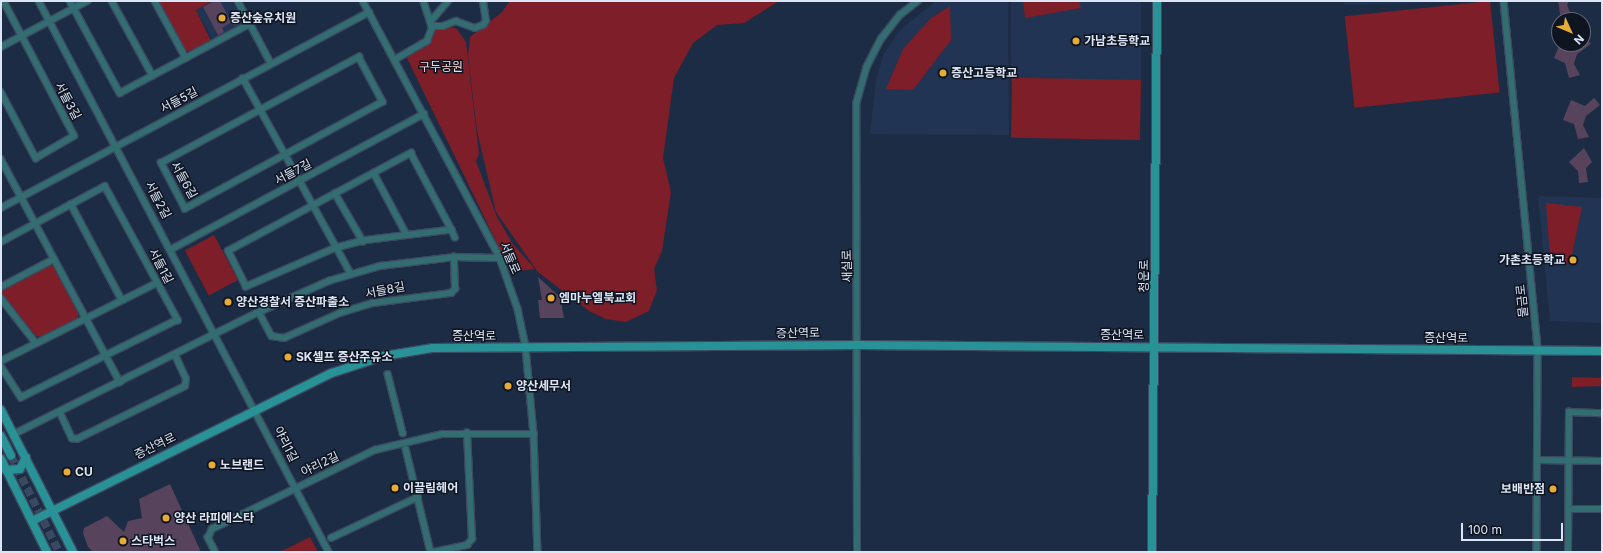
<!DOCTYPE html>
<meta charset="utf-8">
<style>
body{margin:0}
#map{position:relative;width:1603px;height:553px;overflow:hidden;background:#1d2c45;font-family:Inter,"Noto Sans KR",sans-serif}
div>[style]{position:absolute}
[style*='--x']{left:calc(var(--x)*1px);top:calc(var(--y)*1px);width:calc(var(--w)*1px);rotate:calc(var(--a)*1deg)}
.built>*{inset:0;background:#223453;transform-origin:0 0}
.green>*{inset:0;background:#7d1e28;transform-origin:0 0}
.building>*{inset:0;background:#58435d}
.secondary-tunnel>*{height:8px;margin-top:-4px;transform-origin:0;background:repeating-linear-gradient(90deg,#3a4860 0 8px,transparent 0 12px)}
.roads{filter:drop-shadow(1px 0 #3b4a61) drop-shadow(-1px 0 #3b4a61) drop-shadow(0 1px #3b4a61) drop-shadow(0 -1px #3b4a61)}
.street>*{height:5.5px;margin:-2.75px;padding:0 2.75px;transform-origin:2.75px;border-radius:2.75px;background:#336d71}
.secondary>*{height:8px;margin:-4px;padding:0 4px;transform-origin:4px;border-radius:4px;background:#299297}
.dots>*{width:11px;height:11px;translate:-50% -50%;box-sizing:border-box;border:2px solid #0e1520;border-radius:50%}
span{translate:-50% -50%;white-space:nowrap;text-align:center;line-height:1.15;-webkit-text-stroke:3px #0e1520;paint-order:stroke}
.poi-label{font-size:12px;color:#dbe5f6;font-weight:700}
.left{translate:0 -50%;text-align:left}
.right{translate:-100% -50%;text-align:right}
.park-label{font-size:12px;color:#f6d8d7}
.street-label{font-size:12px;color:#dbe5f6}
.frame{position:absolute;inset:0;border:2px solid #dbe5f6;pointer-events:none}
.north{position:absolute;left:1551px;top:12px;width:40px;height:40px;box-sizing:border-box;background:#0e1520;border:1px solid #606876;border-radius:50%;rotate:134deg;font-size:11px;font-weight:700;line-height:16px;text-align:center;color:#dbe5f6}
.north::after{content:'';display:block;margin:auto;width:14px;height:18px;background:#e7ac37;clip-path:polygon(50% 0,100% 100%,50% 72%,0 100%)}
.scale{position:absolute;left:1461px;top:523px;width:102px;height:18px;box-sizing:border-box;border:2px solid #dbe5f6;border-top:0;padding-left:5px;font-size:12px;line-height:14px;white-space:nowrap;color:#dbe5f6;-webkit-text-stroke:3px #0e1520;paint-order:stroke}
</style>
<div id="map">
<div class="built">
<i style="clip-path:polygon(213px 1px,232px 1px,244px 23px,213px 40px,196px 10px)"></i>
<i style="clip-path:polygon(936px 1px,1008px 1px,1009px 135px,870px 134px,876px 79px,884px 54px,899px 31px)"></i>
<i style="left:1011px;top:1px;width:130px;height:81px"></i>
<i style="clip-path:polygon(1344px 1px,1490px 1px,1344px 5px)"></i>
<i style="clip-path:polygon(1538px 196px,1602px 198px,1602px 323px,1550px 321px)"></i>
</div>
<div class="green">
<i style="clip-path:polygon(158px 1px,212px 1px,196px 10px,211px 41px,191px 52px,184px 50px)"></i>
<i style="clip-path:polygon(510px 1px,779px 1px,744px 23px,717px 25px,693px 43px,674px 78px,663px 158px,671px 192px,662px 251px,654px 269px,657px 290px,649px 311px,626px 322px,606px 319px,589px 311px,538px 272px,496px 212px,477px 131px,468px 56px,470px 37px,501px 13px)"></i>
<i style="clip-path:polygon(1023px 1px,1079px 1px,1081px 8px,1025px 18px)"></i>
<i style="left:1490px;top:1px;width:92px;height:146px;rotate:84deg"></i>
<i style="clip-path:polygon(950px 6px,951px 40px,913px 90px,886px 89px,903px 49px,931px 18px)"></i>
<i style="clip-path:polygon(436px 28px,456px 28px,466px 42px,479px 154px,476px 161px,497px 217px,512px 243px,535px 269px,511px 272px,406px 56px,430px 42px)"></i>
<i style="left:1141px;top:80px;width:60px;height:129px;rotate:91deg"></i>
<i style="clip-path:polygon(1546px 203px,1582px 207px,1570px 264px,1550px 257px)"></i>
<i style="left:214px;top:235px;width:51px;height:33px;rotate:62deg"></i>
<i style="clip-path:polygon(49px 265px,54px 266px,78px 313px,78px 319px,42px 337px,36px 336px,2px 295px,2px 289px)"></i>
<i style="clip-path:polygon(1572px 377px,1602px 378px,1602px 386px,1572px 387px)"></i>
<i style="clip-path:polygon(310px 537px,318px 552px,280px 552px)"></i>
</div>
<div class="building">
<i style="clip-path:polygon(214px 1px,220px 1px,229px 18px,234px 15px,239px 24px,234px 26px,232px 22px,222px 28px,224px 32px,218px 35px,203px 7px)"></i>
<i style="clip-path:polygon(1558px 1px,1569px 1px,1567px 5px,1572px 17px,1561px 19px)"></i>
<i style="clip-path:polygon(1583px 34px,1591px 44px,1577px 54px,1574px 64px,1580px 75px,1569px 78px,1565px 63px,1554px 58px,1560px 44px,1583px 44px)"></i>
<i style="clip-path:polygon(1594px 98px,1600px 105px,1586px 116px,1583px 125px,1589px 137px,1578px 139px,1574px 124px,1563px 120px,1571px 100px,1585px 106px)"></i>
<i style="clip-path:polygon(1584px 148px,1592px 162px,1586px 168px,1588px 182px,1579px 183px,1578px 171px,1569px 162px)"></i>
<i style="clip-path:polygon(538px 277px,560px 297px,564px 318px,540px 318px,538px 300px,542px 300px)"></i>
<i style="clip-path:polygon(170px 484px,201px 552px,93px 552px,88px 547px,83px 533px,84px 528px,107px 516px,124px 532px,128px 521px,142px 518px,139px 499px)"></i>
</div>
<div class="secondary-tunnel">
<i style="--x:11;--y:456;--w:107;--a:63.4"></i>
</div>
<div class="roads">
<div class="street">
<i style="--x:39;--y:1;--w:623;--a:62.24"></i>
<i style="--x:70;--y:1;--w:105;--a:61.5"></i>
<i style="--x:120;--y:93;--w:147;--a:-28"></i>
<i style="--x:112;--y:1;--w:85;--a:61.3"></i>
<i style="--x:155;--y:1;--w:65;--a:61.5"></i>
<i style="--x:238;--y:1;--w:70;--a:62"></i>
<i style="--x:363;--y:1;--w:291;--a:61.9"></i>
<i style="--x:500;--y:258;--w:54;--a:70.6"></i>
<i style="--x:518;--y:309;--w:40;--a:78"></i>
<i style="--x:526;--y:348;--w:86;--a:84.7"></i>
<i style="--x:534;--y:434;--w:118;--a:88.1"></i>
<i style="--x:1504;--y:1;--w:351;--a:84.4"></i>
<i style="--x:1538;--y:350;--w:202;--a:90.3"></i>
<i style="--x:430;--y:22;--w:28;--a:-49"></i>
<i style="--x:431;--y:26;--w:12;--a:0"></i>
<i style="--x:443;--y:26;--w:14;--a:-21"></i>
<i style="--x:456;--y:21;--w:20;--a:20"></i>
<i style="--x:475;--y:28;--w:9;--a:-21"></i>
<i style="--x:483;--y:25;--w:5;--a:-53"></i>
<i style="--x:486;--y:21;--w:20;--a:-99"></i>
<i style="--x:1;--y:47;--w:98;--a:-28.1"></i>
<i style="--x:359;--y:57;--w:51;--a:61.9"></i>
<i style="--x:383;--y:102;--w:225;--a:151.6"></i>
<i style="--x:185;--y:209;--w:52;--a:-117.6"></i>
<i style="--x:161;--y:163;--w:225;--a:-28.2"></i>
<i style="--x:396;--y:59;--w:36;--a:-30"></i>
<i style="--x:427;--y:41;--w:14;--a:-69"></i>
<i style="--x:432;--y:28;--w:28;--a:-108"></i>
<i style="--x:243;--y:78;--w:224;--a:61.1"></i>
<i style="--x:1;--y:92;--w:75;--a:62.1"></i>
<i style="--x:36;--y:158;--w:44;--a:-30.1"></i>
<i style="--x:74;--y:136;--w:153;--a:-117.7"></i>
<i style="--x:1;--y:159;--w:253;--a:61.9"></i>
<i style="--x:374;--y:173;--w:70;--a:62"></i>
<i style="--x:335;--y:193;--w:56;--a:59.7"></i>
<i style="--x:71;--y:204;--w:109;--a:62"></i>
<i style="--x:1;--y:208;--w:417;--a:-28"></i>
<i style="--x:452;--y:230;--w:90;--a:173"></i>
<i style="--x:363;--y:241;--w:28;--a:165"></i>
<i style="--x:336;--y:248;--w:98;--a:156.6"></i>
<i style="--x:246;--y:287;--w:40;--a:-116.6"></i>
<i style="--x:228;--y:251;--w:208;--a:-28.2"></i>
<i style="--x:411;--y:153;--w:87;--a:62"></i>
<i style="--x:452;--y:230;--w:8;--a:67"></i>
<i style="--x:1;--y:242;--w:118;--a:-28.3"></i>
<i style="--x:105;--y:186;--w:153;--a:61.4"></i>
<i style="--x:178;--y:320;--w:175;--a:153.6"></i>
<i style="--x:21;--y:398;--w:37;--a:-123"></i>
<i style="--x:172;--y:249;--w:286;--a:-28.2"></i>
<i style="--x:1;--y:287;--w:60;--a:-27.8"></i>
<i style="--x:1;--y:298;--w:57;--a:52.1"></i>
<i style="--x:259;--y:312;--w:77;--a:-23.9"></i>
<i style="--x:329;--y:281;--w:53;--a:-16.4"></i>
<i style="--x:380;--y:266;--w:75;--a:-6.9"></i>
<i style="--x:454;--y:257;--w:46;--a:1.2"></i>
<i style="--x:1;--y:361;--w:174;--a:-26.6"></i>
<i style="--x:388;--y:374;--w:61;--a:75.7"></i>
<i style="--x:60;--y:412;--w:29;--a:65"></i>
<i style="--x:72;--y:438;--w:5;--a:11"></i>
<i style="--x:77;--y:439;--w:120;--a:-26.1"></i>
<i style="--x:185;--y:386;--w:7;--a:-82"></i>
<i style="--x:186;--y:379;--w:26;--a:-115"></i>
<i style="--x:14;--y:434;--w:274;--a:-26.5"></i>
<i style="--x:259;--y:312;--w:27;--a:62"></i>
<i style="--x:272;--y:336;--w:12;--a:9"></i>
<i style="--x:284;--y:338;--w:61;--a:-24.1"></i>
<i style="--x:340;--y:313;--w:34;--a:-17"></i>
<i style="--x:373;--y:303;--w:79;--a:-7.3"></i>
<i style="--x:451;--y:293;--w:6;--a:-45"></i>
<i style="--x:455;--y:289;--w:32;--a:-92"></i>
<i style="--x:406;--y:449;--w:102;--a:76.4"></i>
<i style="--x:1538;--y:460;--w:64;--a:0.9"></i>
<i style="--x:1568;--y:509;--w:34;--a:0"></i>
<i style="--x:331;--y:538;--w:96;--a:-25.2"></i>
<i style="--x:215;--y:552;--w:16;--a:-117"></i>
<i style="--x:208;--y:538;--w:10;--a:-66"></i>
<i style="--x:212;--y:529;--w:181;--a:-25.9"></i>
<i style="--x:375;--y:450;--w:69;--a:-13.4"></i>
<i style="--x:442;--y:434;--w:92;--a:0"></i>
<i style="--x:434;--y:552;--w:34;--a:-12"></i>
<i style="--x:467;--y:545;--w:8;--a:-50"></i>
<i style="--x:472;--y:539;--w:106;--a:-92.7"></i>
<i style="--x:857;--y:552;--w:448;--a:-90.1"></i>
<i style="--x:856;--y:104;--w:37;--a:-74"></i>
<i style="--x:866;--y:68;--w:33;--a:-63"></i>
<i style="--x:881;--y:39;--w:31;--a:-52"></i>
<i style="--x:900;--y:15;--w:23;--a:-38"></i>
<i style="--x:1568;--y:552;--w:140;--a:-89.6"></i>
<i style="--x:1569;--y:412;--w:33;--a:2"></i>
</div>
<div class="secondary">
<i style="--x:1;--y:410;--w:159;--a:63.1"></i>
<i style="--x:1;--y:436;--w:22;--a:63"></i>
<i style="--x:1;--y:459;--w:104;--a:63.7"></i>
<i style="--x:6;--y:470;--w:14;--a:-4"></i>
<i style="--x:20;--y:469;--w:13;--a:-63"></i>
<i style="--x:32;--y:521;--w:335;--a:-26.3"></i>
<i style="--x:332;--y:373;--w:55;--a:-18.1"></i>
<i style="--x:384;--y:356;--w:50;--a:-9.3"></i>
<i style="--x:433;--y:348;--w:426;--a:-0.4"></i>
<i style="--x:859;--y:345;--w:743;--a:0.46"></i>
<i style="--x:1152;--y:552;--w:551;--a:-89.48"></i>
</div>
</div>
<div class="dots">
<i style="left:222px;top:18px;background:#e7ac37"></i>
<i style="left:1076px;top:41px;background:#e7ac37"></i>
<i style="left:943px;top:73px;background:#e7ac37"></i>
<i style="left:1573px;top:260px;background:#e7ac37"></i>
<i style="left:551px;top:298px;background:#e7ac37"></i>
<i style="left:228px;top:302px;background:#e7ac37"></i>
<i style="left:288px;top:357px;background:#e7ac37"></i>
<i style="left:508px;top:386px;background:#e7ac37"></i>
<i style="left:212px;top:465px;background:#e7ac37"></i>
<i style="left:67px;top:472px;background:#e7ac37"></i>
<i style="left:395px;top:488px;background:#e7ac37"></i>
<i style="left:1553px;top:489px;background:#e7ac37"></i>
<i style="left:166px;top:518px;background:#e7ac37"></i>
<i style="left:123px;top:541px;background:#e7ac37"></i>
</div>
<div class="poi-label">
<span class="left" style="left:230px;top:18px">증산숲유치원</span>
<span class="left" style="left:1084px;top:41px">가남초등학교</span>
<span class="left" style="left:951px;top:73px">증산고등학교</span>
<span class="right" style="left:1565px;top:260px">가촌초등학교</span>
<span class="left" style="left:559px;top:298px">엠마누엘북교회</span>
<span class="left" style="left:236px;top:302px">양산경찰서 증산파출소</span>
<span class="left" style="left:296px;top:357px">SK셀프 증산주유소</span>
<span class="left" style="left:516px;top:386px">양산세무서</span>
<span class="left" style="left:220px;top:465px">노브랜드</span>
<span class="left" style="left:75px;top:472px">CU</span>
<span class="left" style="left:403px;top:488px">이끌림헤어</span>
<span class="right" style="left:1545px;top:489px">보배반점</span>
<span class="left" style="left:174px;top:518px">양산 라피에스타</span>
<span class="left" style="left:131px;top:541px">스타벅스</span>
</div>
<div class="park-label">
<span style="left:441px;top:67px">구두공원</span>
</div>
<div class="street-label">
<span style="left:179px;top:100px;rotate:-28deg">서들5길</span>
<span style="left:68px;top:101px;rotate:62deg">서들3길</span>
<span style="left:293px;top:172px;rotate:-28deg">서들7길</span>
<span style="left:184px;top:180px;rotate:61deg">서들6길</span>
<span style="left:158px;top:200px;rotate:62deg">서들2길</span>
<span style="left:510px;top:258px;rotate:67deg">서들로</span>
<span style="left:161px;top:266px;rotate:62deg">서들1길</span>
<span style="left:847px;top:266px;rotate:-91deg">새실로</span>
<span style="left:1144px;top:276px;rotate:-90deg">청운로</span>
<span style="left:385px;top:290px;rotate:-11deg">서들8길</span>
<span style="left:1522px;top:301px;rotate:-96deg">물금로</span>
<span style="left:798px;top:333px;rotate:-1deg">증산역로</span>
<span style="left:1122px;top:335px">증산역로</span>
<span style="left:474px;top:336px">증산역로</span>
<span style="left:1446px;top:338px">증산역로</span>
<span style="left:286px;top:444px;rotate:63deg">야리1길</span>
<span style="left:155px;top:446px;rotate:-26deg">증산역로</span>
<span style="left:320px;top:464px;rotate:-26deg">야리2길</span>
</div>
<div class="frame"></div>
<div class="north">N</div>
<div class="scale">100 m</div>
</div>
